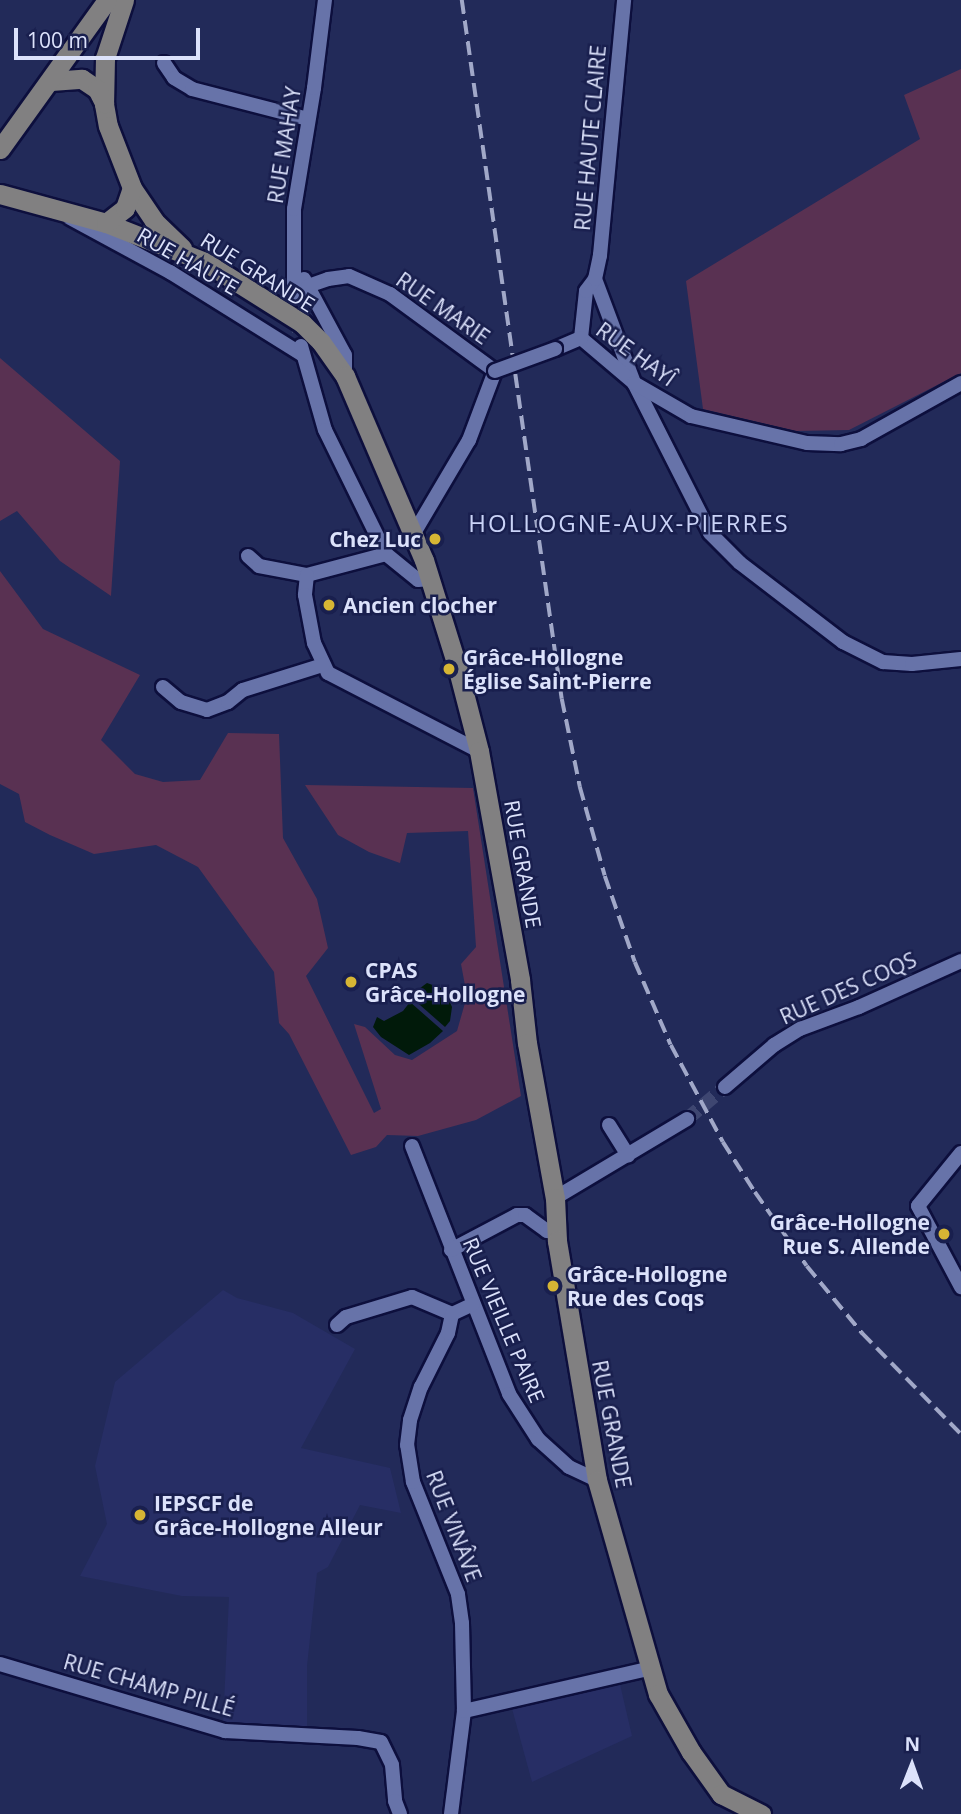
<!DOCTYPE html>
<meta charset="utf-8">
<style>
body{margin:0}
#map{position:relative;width:961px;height:1814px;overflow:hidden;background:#222a59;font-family:"Open Sans",sans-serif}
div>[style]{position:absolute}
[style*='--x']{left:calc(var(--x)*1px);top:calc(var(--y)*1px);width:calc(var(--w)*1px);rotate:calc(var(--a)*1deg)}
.built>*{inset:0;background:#272e65}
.green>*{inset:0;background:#593152}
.water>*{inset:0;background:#011a0a}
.street-tunnel>*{height:14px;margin-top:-7px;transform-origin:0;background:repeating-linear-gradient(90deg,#3e4671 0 14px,transparent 0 21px)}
.roads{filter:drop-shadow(2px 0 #0d0f3d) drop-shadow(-2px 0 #0d0f3d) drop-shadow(0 2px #0d0f3d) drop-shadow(0 -2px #0d0f3d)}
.street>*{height:14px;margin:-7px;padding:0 7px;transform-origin:7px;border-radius:7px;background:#6773a9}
.secondary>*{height:19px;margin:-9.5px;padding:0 9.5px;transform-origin:9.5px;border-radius:9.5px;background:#818081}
.rail>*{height:3.5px;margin-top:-1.75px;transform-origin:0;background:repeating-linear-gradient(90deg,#a1a8c8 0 14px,transparent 0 21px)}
.bridges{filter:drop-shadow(2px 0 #0d0f3d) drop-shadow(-2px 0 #0d0f3d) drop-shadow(0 2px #0d0f3d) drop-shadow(0 -2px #0d0f3d)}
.street-bridge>*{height:14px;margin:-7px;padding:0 7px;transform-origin:7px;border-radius:7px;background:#6773a9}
.dots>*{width:19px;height:19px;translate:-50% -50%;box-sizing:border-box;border:4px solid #191f4e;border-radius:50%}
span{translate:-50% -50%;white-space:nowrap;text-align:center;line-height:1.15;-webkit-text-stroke:5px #191f4e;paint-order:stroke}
.street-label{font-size:21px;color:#dce2fb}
.poi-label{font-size:21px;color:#dce2fb;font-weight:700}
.right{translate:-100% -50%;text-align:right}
.left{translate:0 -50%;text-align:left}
.quarter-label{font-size:24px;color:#cad3f7;letter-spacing:2px}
.north{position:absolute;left:877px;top:1730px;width:70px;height:70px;-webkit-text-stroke:5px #191f4e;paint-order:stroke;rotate:1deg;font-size:19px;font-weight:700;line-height:28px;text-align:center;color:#dce2fb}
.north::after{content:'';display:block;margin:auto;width:24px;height:32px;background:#dce2fb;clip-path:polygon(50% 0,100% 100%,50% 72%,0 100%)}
.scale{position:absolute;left:14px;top:28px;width:186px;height:32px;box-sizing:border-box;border:4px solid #dce2fb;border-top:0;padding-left:9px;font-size:21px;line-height:24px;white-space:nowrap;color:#dce2fb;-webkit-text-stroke:5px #191f4e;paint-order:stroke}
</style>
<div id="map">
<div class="built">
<i style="clip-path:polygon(223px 1290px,237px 1298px,293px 1313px,355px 1349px,301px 1448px,390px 1468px,401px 1513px,360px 1505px,328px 1567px,317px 1573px,307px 1666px,307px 1732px,223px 1724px,229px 1597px,182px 1596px,80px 1576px,107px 1524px,95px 1466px,115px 1382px)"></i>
<i style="clip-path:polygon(619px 1680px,632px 1736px,532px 1782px,511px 1705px)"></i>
</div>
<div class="green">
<i style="clip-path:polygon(961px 69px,961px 373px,849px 430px,796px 431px,703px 409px,686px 281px,920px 139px,904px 95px)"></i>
<i style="clip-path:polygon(0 358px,120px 461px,111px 596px,60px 561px,17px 511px,0 521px)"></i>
<i style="clip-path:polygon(0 571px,43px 629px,140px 675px,101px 740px,135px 774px,163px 782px,200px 780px,228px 733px,279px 734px,283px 838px,317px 899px,328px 948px,306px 976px,374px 1113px,381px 1109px,354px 1024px,365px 1027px,395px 1055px,412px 1060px,457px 1031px,467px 996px,461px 964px,476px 947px,468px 831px,407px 833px,400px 863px,369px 852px,338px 835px,305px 785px,473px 788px,521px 1096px,476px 1120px,418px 1136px,387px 1135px,376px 1147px,351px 1155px,289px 1034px,279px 1023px,274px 972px,198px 867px,156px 845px,94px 854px,50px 835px,25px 822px,19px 794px,0 784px)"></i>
</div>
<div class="water">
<i style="clip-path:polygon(427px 983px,444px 989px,452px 1007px,450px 1021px,445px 1027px,412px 998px,412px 994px)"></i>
<i style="clip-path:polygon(410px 1002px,443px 1031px,430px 1043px,409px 1055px,381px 1037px,373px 1027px,377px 1017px,384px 1021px,403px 1011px)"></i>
</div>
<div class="street-tunnel">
<i style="--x:294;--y:297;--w:49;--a:81.9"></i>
<i style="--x:687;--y:1119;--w:50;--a:-40.1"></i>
</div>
<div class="roads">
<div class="street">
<i style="--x:164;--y:63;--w:18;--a:56"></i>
<i style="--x:174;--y:78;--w:21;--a:31"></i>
<i style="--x:192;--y:89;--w:120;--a:14.5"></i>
<i style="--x:70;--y:218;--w:114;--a:28.4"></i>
<i style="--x:170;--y:272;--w:155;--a:32"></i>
<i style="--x:304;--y:279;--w:86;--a:61.7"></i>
<i style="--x:345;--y:355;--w:21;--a:90"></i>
<i style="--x:595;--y:279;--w:111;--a:69.4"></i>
<i style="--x:634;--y:383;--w:168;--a:63.1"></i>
<i style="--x:710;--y:533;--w:42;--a:45"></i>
<i style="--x:740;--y:563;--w:130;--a:37.5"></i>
<i style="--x:843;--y:642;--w:45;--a:26.6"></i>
<i style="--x:883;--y:662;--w:29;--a:4"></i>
<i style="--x:912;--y:664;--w:49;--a:-5.8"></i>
<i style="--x:308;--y:286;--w:21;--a:-19"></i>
<i style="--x:328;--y:279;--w:21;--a:-8"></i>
<i style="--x:349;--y:276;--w:45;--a:23.7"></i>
<i style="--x:390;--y:294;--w:130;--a:36.3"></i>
<i style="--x:495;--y:371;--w:74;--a:110.6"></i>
<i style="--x:469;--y:440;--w:108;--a:120.6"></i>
<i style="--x:294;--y:297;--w:88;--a:-90"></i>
<i style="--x:294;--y:209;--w:123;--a:-80.6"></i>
<i style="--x:314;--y:88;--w:89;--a:-82.9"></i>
<i style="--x:581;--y:338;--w:70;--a:40.3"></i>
<i style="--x:634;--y:383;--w:66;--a:30.1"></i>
<i style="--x:691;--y:416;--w:119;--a:13.1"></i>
<i style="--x:807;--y:443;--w:34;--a:2"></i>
<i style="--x:841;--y:444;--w:21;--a:-14"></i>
<i style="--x:861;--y:439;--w:115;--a:-29.2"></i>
<i style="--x:581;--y:338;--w:47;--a:-83.9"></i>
<i style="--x:586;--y:291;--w:15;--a:-53"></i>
<i style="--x:595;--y:279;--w:25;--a:-78"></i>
<i style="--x:600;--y:255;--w:256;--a:-84.6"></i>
<i style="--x:301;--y:346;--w:87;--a:74.1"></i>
<i style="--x:325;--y:430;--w:138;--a:63.8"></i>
<i style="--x:386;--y:554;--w:41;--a:39.1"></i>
<i style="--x:418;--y:580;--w:12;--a:-5"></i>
<i style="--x:555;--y:349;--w:28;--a:-23"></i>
<i style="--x:248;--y:556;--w:15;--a:42"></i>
<i style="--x:259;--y:566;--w:49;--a:10.6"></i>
<i style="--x:307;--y:575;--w:82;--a:-14.9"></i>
<i style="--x:307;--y:575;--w:20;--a:96"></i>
<i style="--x:305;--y:595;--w:49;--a:79.4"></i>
<i style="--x:314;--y:643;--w:33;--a:65"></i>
<i style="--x:328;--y:673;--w:170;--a:27.3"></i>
<i style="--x:163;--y:687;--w:23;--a:40"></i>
<i style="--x:181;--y:702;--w:27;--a:17"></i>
<i style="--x:207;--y:710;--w:22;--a:-21"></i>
<i style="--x:228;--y:702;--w:19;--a:-39"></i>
<i style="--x:243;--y:690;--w:84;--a:-17.4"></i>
<i style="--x:725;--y:1087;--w:65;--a:-40.6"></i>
<i style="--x:774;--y:1045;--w:31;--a:-32"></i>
<i style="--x:800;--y:1029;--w:63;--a:-20.4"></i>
<i style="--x:859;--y:1007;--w:112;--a:-24.3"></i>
<i style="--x:609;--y:1125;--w:36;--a:58"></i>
<i style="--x:412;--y:1146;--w:266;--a:68.6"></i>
<i style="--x:509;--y:1394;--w:54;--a:57.2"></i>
<i style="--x:538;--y:1439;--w:42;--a:42.1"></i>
<i style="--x:569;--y:1467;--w:31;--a:25"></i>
<i style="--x:961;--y:1153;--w:68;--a:129.1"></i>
<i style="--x:918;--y:1206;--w:92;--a:62"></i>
<i style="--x:555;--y:1198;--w:154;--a:-30.9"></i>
<i style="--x:451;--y:1250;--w:75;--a:-27.9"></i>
<i style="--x:517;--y:1215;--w:8;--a:0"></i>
<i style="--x:525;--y:1215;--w:27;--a:36"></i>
<i style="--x:547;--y:1231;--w:10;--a:6"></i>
<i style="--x:337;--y:1325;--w:12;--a:-42"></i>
<i style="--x:346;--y:1317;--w:69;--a:-16.9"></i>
<i style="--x:412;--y:1297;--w:43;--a:23"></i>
<i style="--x:0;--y:1664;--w:235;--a:16.6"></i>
<i style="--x:225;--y:1731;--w:133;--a:3"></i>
<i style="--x:358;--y:1738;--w:23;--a:10"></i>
<i style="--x:381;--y:1742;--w:25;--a:64"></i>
<i style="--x:392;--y:1765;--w:36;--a:85"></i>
<i style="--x:395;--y:1801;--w:14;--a:69"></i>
<i style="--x:464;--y:1711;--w:193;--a:-12.9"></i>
<i style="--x:451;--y:1814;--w:104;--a:-82.8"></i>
<i style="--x:464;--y:1711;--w:88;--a:-91.3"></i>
<i style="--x:462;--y:1623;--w:29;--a:-98"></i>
<i style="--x:458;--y:1594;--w:121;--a:-111.9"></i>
<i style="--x:413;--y:1482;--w:37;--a:-99"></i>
<i style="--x:407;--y:1445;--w:25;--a:-83"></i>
<i style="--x:410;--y:1420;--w:35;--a:-72"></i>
<i style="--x:421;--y:1387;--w:60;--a:-63.4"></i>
<i style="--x:448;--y:1333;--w:19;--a:-78"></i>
<i style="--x:452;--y:1314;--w:23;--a:-25"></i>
</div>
<div class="secondary">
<i style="--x:124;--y:0;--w:61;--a:108.1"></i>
<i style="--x:105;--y:58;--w:46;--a:91.2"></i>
<i style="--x:104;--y:104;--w:22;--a:80"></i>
<i style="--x:108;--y:126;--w:66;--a:68.8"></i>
<i style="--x:132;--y:188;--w:40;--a:56"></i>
<i style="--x:154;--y:221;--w:39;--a:44"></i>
<i style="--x:51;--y:81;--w:31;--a:-4"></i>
<i style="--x:82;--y:79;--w:18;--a:34"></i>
<i style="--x:97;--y:89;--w:16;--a:63"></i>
<i style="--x:0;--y:149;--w:183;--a:-54.3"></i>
<i style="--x:0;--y:194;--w:110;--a:15.3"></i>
<i style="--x:106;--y:223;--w:106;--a:21.5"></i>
<i style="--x:205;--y:262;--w:115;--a:32.2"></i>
<i style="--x:302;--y:323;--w:27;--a:45"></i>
<i style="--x:321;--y:342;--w:42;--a:54.8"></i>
<i style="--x:345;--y:376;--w:200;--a:66.8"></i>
<i style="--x:424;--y:560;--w:111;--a:72.7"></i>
<i style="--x:457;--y:666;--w:88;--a:75.5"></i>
<i style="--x:479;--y:751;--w:233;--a:79.8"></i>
<i style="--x:520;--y:980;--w:63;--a:83.7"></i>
<i style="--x:527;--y:1043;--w:158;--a:79.8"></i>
<i style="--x:555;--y:1198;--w:43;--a:87.3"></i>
<i style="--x:557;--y:1241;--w:242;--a:80.5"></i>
<i style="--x:597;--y:1480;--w:223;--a:74.1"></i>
<i style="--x:658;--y:1694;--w:67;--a:60.4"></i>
<i style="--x:691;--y:1752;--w:52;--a:54.5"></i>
<i style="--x:721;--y:1794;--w:45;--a:26.6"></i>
<i style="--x:106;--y:223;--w:24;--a:-38"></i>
<i style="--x:125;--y:208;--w:21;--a:-71"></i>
</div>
</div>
<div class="rail">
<i style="--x:462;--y:0;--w:706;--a:81.86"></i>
<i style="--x:562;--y:699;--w:90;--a:78.4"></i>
<i style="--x:580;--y:787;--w:92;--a:74.3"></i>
<i style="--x:605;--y:876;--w:91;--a:70.8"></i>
<i style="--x:635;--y:962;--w:90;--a:66.6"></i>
<i style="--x:671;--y:1045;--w:110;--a:61.8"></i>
<i style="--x:723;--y:1142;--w:59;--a:57.4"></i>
<i style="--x:755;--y:1192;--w:90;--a:54.9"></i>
<i style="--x:807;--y:1266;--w:87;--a:50.6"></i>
<i style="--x:862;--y:1333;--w:141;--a:45.6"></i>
</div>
<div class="bridges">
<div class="street-bridge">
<i style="--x:495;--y:371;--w:64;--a:-20.1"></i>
</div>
</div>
<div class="dots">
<i style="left:435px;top:539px;background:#d6b534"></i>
<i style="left:329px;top:605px;background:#d6b534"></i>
<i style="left:449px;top:669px;background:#d6b534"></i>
<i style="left:351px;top:982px;background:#d6b534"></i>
<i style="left:944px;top:1234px;background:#d6b534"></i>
<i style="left:553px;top:1286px;background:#d6b534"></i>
<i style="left:140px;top:1515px;background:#d6b534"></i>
</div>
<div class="street-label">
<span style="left:590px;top:138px;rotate:-85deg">RUE HAUTE CLAIRE</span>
<span style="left:284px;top:145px;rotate:-81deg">RUE MAHAY</span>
<span style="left:188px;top:261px;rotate:30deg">RUE HAUTE</span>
<span style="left:258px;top:272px;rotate:32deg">RUE GRANDE</span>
<span style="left:443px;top:308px;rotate:35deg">RUE MARIE</span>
<span style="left:636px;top:354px;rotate:36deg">RUE HAYÎ</span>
<span style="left:523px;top:864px;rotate:80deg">RUE GRANDE</span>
<span style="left:848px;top:988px;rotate:-24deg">RUE DES COQS</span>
<span style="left:504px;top:1320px;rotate:67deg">RUE VIEILLE PAIRE</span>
<span style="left:612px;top:1424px;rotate:79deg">RUE GRANDE</span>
<span style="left:454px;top:1526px;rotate:69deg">RUE VINÂVE</span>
<span style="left:149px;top:1685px;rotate:16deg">RUE CHAMP PILLÉ</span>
</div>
<div class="poi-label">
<span class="right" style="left:421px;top:539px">Chez Luc</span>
<span class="left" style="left:343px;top:605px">Ancien clocher</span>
<span class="left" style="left:463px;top:669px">Grâce-Hollogne<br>Église Saint-Pierre</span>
<span class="left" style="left:365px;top:982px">CPAS<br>Grâce-Hollogne</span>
<span class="right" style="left:930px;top:1234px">Grâce-Hollogne<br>Rue S. Allende</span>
<span class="left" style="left:567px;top:1286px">Grâce-Hollogne<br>Rue des Coqs</span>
<span class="left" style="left:154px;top:1515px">IEPSCF de<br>Grâce-Hollogne Alleur</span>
</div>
<div class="quarter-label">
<span style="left:629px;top:523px">HOLLOGNE-AUX-PIERRES</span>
</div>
<div class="north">N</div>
<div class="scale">100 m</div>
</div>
